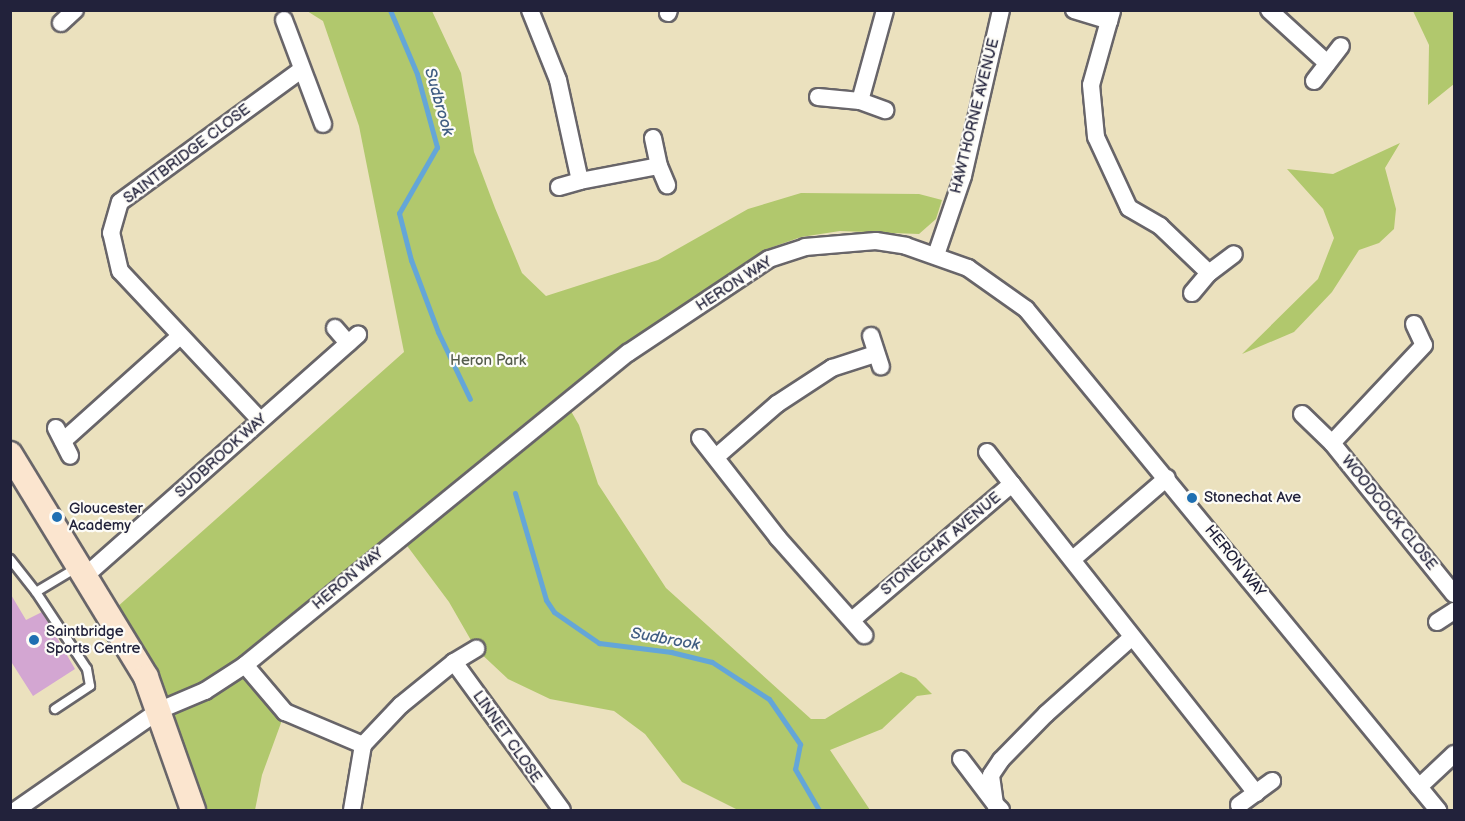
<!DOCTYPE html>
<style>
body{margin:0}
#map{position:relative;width:1465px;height:821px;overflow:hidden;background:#ebe1be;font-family:"Balsamiq Sans",sans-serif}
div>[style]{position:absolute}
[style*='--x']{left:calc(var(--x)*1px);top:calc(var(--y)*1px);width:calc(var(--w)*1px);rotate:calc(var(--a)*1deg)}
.green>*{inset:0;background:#b1c86d}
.stream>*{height:5px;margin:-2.5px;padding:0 2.5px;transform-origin:2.5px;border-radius:2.5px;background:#64a6d8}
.building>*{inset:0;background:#d3a6d2}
.roads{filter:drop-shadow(2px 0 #686569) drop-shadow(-2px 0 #686569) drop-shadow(0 2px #686569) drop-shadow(0 -2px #686569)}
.lane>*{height:8px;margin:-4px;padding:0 4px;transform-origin:4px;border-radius:4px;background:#fff}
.street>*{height:16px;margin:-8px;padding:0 8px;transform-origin:8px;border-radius:8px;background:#fff}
.secondary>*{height:24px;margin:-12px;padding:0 12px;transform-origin:12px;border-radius:12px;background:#fbe5cf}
.dots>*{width:16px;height:16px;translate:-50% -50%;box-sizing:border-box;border:3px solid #fdfcf7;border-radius:50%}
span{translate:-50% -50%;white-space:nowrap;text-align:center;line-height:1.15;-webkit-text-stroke:4.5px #fdfcf7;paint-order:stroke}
.street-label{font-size:15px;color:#22223b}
.park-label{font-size:15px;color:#545c4c}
.poi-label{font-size:15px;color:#22223b}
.left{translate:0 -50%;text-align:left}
.water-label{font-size:16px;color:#405d82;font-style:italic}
.frame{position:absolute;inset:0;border:12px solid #22223b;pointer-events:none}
</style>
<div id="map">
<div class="green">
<i style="clip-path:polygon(307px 11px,432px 11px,461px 73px,474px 152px,495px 208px,522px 273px,546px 296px,658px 260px,748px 209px,801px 193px,919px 194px,942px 200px,936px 219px,919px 234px,840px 231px,801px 237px,764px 250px,568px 406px,579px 425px,598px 484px,666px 588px,811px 719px,825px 719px,901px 672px,916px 678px,932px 694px,917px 696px,882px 729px,830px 750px,870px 810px,738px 810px,682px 782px,645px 734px,614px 711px,550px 699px,508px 679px,476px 649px,449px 602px,402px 539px,245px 665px,285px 712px,262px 775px,255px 810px,193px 810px,107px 616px,404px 352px,359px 126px,323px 21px)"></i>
<i style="clip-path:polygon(1413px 11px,1454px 11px,1454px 84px,1428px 105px,1429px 45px)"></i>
<i style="clip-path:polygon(1400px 143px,1385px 168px,1396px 209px,1394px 229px,1379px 243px,1359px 250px,1332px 292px,1294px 332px,1242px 354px,1318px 279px,1334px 238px,1323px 209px,1287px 169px,1333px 174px)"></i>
</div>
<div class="stream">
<i style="--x:390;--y:10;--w:69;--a:67.1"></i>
<i style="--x:417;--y:74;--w:76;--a:74.7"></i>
<i style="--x:437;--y:147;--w:76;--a:119.9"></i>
<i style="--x:399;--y:213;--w:49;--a:75.7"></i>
<i style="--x:411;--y:260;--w:77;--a:69.4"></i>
<i style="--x:438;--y:332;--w:74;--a:64.5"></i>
<i style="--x:515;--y:493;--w:111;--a:73.8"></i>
<i style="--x:546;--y:600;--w:14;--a:56"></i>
<i style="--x:554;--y:612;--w:55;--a:34.6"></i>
<i style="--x:599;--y:643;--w:73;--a:7.1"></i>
<i style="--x:671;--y:652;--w:42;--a:13.7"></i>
<i style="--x:712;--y:662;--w:68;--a:33"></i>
<i style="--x:769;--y:699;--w:55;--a:55.4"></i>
<i style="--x:800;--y:744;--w:25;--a:101"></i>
<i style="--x:795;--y:769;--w:48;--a:59.7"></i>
</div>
<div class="building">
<i style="clip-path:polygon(10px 593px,26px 620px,42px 612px,75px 669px,33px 696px,10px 660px)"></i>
</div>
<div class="roads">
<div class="lane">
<i style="--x:10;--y:559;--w:42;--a:51.8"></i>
<i style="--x:36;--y:592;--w:49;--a:-30.8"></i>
<i style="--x:36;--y:592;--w:92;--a:56.5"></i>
<i style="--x:87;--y:669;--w:17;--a:80"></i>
<i style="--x:90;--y:686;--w:42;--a:146.7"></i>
</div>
<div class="street">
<i style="--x:530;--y:10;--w:75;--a:68.2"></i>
<i style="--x:558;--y:80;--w:103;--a:77.7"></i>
<i style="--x:580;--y:181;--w:80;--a:-10.8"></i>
<i style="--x:659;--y:166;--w:21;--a:67"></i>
<i style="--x:1074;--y:10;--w:37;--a:17"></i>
<i style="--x:1109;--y:21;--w:10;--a:-73"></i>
<i style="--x:1269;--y:10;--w:79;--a:42.4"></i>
<i style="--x:668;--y:13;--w:3;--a:-72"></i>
<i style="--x:284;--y:20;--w:111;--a:69.4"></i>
<i style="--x:1109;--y:21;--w:66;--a:105.7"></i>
<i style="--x:1091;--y:85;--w:52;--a:84.5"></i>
<i style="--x:1096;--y:137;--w:78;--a:65.1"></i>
<i style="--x:1129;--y:208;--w:36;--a:30"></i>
<i style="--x:1160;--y:226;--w:68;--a:43.8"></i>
<i style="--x:1209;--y:273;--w:31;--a:-37"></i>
<i style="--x:61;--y:23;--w:19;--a:-43"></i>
<i style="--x:1314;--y:81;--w:44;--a:-52.4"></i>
<i style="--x:818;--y:97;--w:42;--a:5.4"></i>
<i style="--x:860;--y:101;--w:94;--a:-74.6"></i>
<i style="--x:860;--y:101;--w:27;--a:20"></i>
<i style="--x:653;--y:138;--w:29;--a:78"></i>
<i style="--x:559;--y:187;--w:22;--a:-16"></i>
<i style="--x:936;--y:255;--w:83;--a:-71.1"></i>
<i style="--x:963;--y:176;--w:170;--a:-77.1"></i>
<i style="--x:1192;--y:293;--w:26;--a:-50"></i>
<i style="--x:1414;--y:324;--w:23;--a:65"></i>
<i style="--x:1424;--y:345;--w:134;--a:133.2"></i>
<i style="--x:1332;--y:443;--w:194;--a:51.1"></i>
<i style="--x:335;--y:328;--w:20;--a:49"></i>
<i style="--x:871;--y:336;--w:32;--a:72"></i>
<i style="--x:1302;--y:414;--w:42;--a:44"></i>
<i style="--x:260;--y:420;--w:204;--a:-133.2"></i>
<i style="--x:120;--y:271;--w:39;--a:-103"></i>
<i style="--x:111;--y:233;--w:32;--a:-74"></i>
<i style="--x:120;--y:202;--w:224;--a:-36.1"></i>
<i style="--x:56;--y:428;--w:31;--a:63"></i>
<i style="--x:700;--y:438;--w:127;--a:52"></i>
<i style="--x:778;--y:538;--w:130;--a:48.4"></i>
<i style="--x:63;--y:441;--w:157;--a:-41.9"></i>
<i style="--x:987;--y:452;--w:41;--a:52"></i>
<i style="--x:716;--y:457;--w:81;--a:-41"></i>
<i style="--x:777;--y:404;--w:66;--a:-33.2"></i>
<i style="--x:832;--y:368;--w:45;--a:-18"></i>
<i style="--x:1073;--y:559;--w:124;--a:-40.8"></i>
<i style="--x:84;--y:577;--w:366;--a:-41.5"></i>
<i style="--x:852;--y:620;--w:210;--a:-40.4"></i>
<i style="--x:1012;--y:484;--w:394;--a:51.7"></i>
<i style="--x:1437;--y:622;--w:20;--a:-33"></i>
<i style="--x:454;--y:662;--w:26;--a:-31"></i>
<i style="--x:245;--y:665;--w:62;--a:49.6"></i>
<i style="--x:285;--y:712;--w:85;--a:22.9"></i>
<i style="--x:961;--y:759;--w:56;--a:52.9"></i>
<i style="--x:1419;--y:787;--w:48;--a:-43.3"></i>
<i style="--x:1239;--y:805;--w:41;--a:-36"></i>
<i style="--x:16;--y:810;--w:175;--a:-34.8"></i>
<i style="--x:160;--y:710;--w:49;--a:-22.9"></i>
<i style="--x:205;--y:691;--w:48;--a:-33"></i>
<i style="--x:245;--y:665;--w:494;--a:-39.2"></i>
<i style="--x:628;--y:353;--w:169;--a:-33.7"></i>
<i style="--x:769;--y:259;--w:38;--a:-18"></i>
<i style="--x:805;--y:247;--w:71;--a:-4.8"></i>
<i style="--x:876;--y:241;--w:30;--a:9"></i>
<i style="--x:906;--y:246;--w:66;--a:19.5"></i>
<i style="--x:968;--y:268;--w:71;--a:35.3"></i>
<i style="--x:1026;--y:309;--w:649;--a:50.57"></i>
<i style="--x:352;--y:810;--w:66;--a:-80.4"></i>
<i style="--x:363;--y:745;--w:55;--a:-46.5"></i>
<i style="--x:401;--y:705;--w:68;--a:-39.1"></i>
<i style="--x:454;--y:662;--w:183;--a:53.9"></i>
<i style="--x:1001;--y:810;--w:8;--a:-135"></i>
<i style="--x:995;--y:804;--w:29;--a:-98"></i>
<i style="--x:991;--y:775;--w:18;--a:-56"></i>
<i style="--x:1001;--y:760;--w:64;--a:-45.6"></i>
<i style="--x:1046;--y:714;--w:115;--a:-41.8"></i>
</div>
<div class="secondary">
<i style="--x:10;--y:454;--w:261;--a:58.6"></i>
<i style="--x:146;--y:677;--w:141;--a:70.5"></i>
</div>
</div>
<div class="dots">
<i style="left:1192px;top:498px;background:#1f6fb2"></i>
<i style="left:57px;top:517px;background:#1f6fb2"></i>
<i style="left:34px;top:640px;background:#1f6fb2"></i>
</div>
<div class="street-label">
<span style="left:975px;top:116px;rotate:-76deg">HAWTHORNE AVENUE</span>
<span style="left:187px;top:154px;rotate:-37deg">SAINTBRIDGE CLOSE</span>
<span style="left:734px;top:284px;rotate:-33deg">HERON WAY</span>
<span style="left:221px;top:456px;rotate:-42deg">SUDBROOK WAY</span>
<span style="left:1389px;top:513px;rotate:51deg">WOODCOCK CLOSE</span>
<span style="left:941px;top:544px;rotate:-40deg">STONECHAT AVENUE</span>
<span style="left:1235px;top:561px;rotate:51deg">HERON WAY</span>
<span style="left:348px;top:579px;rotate:-40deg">HERON WAY</span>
<span style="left:507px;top:737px;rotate:55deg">LINNET CLOSE</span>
</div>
<div class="park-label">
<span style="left:488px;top:361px">Heron Park</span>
</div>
<div class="poi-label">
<span class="left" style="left:1204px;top:498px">Stonechat Ave</span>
<span class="left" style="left:69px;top:517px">Gloucester<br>Academy</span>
<span class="left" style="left:46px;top:640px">Saintbridge<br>Sports Centre</span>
</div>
<div class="water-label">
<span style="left:438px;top:102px;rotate:74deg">Sudbrook</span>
<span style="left:665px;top:640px;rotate:10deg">Sudbrook</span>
</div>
<div class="frame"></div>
</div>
